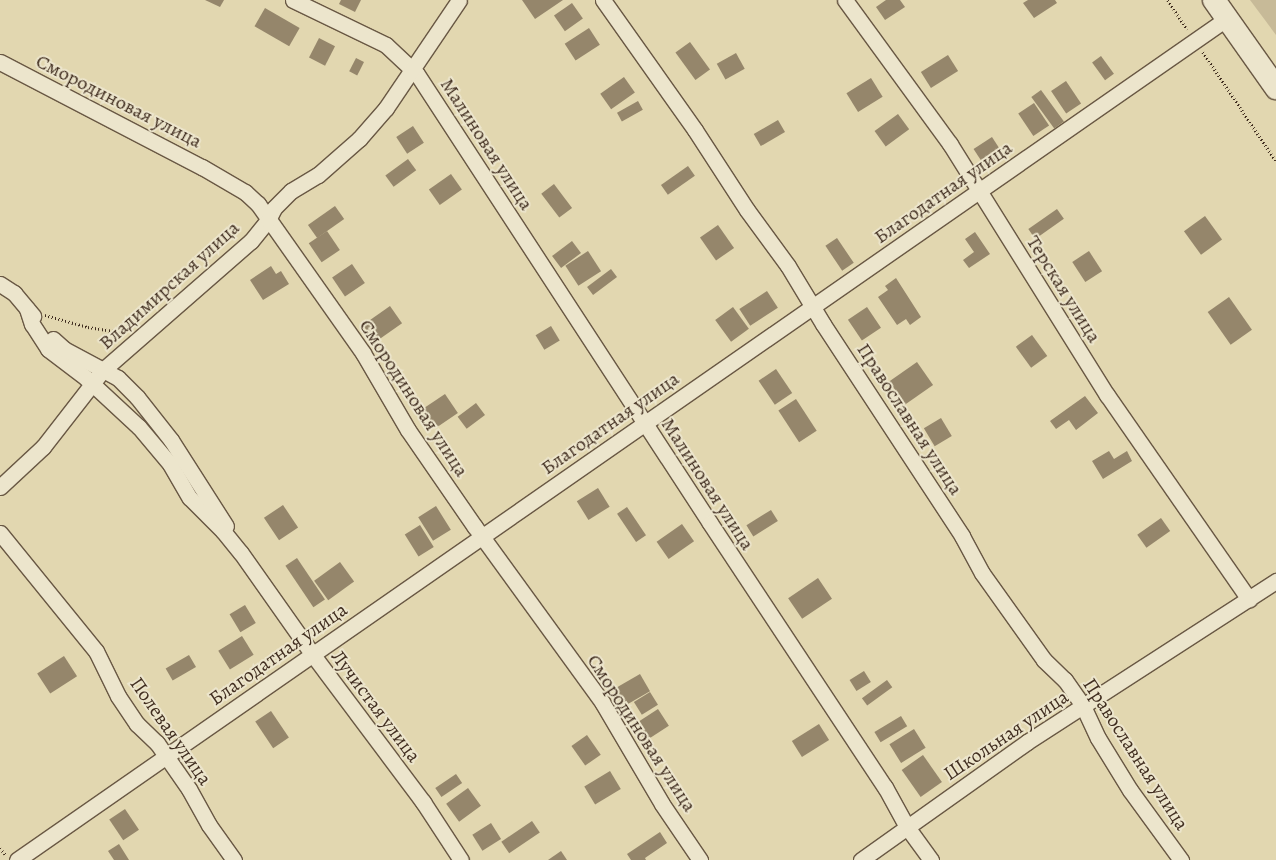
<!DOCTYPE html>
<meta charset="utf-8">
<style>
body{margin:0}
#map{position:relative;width:1276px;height:860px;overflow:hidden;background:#e2d7b0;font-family:Alegreya,serif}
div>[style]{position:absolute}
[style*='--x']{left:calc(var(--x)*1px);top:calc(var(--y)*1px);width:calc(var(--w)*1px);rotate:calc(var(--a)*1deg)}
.green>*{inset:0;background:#c7ba98}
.building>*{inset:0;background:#95866b;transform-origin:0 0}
.path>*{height:2.5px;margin-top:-1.25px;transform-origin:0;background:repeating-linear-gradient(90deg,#412e20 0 1px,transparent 0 3.5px)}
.roads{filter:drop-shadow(1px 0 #695844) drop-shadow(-1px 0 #695844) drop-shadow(0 1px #695844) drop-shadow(0 -1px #695844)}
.street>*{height:15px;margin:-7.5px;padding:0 7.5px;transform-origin:7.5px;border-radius:7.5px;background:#ece5cc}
.secondary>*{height:22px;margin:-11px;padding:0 11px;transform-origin:11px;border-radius:11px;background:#ece5cc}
span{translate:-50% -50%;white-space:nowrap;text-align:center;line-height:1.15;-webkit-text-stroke:4px #ece5cc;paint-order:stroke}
.street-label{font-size:20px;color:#412e20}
</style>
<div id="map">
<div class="green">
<i style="clip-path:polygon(1250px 0,1276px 0,1276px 35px)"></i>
</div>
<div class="building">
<i style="clip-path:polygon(205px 0,224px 0,220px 7px)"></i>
<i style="clip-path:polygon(341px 0,361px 0,355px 12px,339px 4px)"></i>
<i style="clip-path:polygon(522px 0,563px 0,535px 19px)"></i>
<i style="clip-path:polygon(886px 0,900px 0,905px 7px,885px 20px,876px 7px)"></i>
<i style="clip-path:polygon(1028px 0,1055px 0,1057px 3px,1034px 18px,1023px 3px)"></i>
<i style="left:572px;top:3px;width:19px;height:22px;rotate:55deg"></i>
<i style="left:265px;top:8px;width:40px;height:21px;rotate:30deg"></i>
<i style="left:589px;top:28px;width:20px;height:29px;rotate:57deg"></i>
<i style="left:319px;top:38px;width:18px;height:22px;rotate:27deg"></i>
<i style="left:690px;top:42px;width:34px;height:18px;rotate:54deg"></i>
<i style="left:736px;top:53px;width:18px;height:22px;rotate:61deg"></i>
<i style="left:948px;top:55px;width:19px;height:32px;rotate:58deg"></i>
<i style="left:1101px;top:56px;width:22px;height:11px;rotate:54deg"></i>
<i style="left:356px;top:58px;width:9px;height:15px;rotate:27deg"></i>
<i style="left:624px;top:77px;width:19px;height:29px;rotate:55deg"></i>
<i style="left:871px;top:78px;width:22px;height:29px;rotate:58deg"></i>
<i style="left:1066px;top:81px;width:27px;height:18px;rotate:56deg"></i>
<i style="left:1041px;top:90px;width:39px;height:12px;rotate:54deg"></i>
<i style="left:638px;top:101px;width:10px;height:24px;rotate:61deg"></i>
<i style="left:1034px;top:103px;width:27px;height:19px;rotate:56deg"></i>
<i style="left:898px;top:114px;width:19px;height:29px;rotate:54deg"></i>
<i style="left:778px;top:120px;width:14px;height:28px;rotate:60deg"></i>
<i style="left:413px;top:126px;width:20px;height:20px;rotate:57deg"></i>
<i style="left:992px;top:137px;width:24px;height:22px;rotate:57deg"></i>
<i style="left:408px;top:159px;width:14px;height:28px;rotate:54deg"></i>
<i style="left:688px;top:166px;width:12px;height:33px;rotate:55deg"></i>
<i style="left:451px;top:174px;width:19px;height:27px;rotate:55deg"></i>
<i style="left:554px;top:184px;width:30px;height:16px;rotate:53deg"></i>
<i style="left:335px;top:206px;width:16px;height:33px;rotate:55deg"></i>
<i style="left:1057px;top:209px;width:12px;height:35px;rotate:55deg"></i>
<i style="left:1205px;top:216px;width:29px;height:26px;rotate:54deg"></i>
<i style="left:718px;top:225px;width:28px;height:22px;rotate:55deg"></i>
<i style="left:327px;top:231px;width:23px;height:22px;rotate:56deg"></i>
<i style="clip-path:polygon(975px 232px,990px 254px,969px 268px,963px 260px,974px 252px,965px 239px)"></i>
<i style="left:837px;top:238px;width:30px;height:14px;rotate:56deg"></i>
<i style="left:572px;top:241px;width:15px;height:25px;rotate:53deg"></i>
<i style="left:588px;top:251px;width:24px;height:27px;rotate:57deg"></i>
<i style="left:1089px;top:251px;width:24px;height:20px;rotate:57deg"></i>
<i style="left:352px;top:264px;width:23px;height:24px;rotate:56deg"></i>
<i style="clip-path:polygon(271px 266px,276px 274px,281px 271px,289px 284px,263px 300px,250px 280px)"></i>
<i style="left:611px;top:269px;width:10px;height:30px;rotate:53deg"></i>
<i style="clip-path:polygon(896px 278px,921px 317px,910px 325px,906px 319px,897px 325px,878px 297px,888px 290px,885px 286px)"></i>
<i style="left:767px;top:291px;width:20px;height:33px;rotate:57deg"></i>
<i style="left:1229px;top:297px;width:40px;height:26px;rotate:55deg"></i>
<i style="left:390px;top:306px;width:21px;height:33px;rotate:55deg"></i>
<i style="left:733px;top:307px;width:27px;height:22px;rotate:54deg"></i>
<i style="left:867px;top:307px;width:25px;height:23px;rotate:56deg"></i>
<i style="left:551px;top:326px;width:17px;height:18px;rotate:59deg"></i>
<i style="left:1032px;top:335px;width:26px;height:20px;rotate:54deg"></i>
<i style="left:917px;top:362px;width:28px;height:34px;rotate:55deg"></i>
<i style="left:776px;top:369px;width:29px;height:21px;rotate:56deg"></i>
<i style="left:445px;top:394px;width:23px;height:27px;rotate:56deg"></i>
<i style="clip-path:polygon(1085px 396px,1098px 413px,1076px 430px,1069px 420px,1056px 429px,1050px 421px)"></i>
<i style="left:796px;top:399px;width:38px;height:21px;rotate:57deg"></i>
<i style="left:476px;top:403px;width:15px;height:23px;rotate:53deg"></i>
<i style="left:941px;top:418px;width:21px;height:20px;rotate:59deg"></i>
<i style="clip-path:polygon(1109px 451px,1114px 459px,1127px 451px,1132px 461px,1103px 479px,1092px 461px)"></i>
<i style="left:598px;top:488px;width:22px;height:25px;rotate:58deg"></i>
<i style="left:283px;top:505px;width:27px;height:23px;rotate:56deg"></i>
<i style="left:436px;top:506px;width:28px;height:21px;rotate:58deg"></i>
<i style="left:627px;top:507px;width:34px;height:12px;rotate:56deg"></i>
<i style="left:771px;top:510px;width:13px;height:29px;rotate:58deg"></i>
<i style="left:1161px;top:518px;width:16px;height:29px;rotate:55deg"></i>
<i style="left:682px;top:524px;width:21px;height:31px;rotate:55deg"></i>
<i style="left:420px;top:525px;width:26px;height:18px;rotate:58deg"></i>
<i style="left:297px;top:558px;width:50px;height:14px;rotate:56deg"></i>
<i style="left:340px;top:562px;width:24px;height:32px;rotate:54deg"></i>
<i style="left:818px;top:578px;width:25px;height:36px;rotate:56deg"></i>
<i style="left:245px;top:605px;width:21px;height:18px;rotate:59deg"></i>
<i style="left:242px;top:636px;width:22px;height:28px;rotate:58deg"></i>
<i style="left:189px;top:655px;width:14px;height:27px;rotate:60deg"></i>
<i style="left:64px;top:656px;width:24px;height:32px;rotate:57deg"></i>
<i style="left:864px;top:671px;width:13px;height:17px;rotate:58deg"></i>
<i style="left:640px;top:674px;width:20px;height:31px;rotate:60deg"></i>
<i style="left:887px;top:680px;width:9px;height:31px;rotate:54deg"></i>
<i style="left:650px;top:692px;width:15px;height:19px;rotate:58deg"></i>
<i style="left:658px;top:709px;width:20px;height:28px;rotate:57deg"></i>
<i style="left:271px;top:711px;width:32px;height:19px;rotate:56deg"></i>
<i style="left:901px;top:716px;width:12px;height:31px;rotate:59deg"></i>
<i style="left:819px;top:724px;width:19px;height:32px;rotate:58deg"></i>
<i style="left:914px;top:729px;width:22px;height:29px;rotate:58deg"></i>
<i style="left:587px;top:735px;width:24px;height:19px;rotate:55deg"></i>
<i style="left:923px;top:755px;width:33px;height:26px;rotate:55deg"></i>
<i style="left:610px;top:771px;width:21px;height:30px;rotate:59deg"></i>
<i style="left:456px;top:774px;width:11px;height:25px;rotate:56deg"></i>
<i style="left:468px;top:788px;width:22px;height:27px;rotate:54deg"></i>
<i style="left:125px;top:809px;width:25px;height:19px;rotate:56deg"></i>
<i style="left:532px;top:821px;width:14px;height:37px;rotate:56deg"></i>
<i style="left:491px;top:823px;width:19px;height:22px;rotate:58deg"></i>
<i style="clip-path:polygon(660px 832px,667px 843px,645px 858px,646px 860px,631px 860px,627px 854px)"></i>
<i style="clip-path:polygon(119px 844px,129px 860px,114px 860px,108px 851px)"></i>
<i style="clip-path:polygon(561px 851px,567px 860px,548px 860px)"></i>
</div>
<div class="path">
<i style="--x:1168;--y:0;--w:35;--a:57"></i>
<i style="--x:1203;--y:52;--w:131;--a:56.2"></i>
<i style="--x:45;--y:315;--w:45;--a:15.6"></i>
<i style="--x:88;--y:327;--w:37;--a:9"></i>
<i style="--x:0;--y:848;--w:9;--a:49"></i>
</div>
<div class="roads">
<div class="street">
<i style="--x:293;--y:0;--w:103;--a:25.8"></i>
<i style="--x:386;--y:45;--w:42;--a:43.1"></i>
<i style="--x:417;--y:74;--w:536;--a:56.87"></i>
<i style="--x:710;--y:523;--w:317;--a:56.5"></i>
<i style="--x:885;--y:787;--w:46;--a:61.2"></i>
<i style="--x:907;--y:827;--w:41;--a:54"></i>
<i style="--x:603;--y:0;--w:159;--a:54.7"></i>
<i style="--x:695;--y:130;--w:95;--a:57"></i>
<i style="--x:747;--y:210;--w:69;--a:53.8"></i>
<i style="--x:788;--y:266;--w:68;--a:58.9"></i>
<i style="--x:823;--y:324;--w:254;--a:56.7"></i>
<i style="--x:962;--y:536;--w:42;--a:61.6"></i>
<i style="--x:982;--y:573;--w:107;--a:54.5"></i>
<i style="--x:1044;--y:660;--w:29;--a:44"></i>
<i style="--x:1065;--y:680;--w:32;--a:55"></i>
<i style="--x:1083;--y:706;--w:35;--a:65"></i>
<i style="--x:1098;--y:738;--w:61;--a:58.4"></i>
<i style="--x:1130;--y:790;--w:87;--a:53.9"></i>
<i style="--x:845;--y:0;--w:178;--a:53.9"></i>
<i style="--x:950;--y:144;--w:296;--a:58"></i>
<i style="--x:1107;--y:395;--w:249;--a:55.2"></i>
<i style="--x:0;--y:62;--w:228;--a:27.5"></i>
<i style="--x:202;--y:167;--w:50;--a:30.2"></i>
<i style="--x:245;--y:192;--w:18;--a:43"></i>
<i style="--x:258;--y:204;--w:182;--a:54.8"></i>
<i style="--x:363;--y:353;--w:89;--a:59.7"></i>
<i style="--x:408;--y:430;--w:118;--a:55.4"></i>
<i style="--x:475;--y:527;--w:216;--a:54"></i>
<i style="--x:602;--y:702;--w:118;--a:59.5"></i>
<i style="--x:662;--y:804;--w:68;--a:55.8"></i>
<i style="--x:0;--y:284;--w:17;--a:33"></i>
<i style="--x:14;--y:293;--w:30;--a:50"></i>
<i style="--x:27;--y:309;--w:16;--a:72"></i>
<i style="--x:32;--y:324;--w:30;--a:57"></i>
<i style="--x:48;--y:349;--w:48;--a:37.3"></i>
<i style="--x:86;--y:378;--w:72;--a:42.8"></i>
<i style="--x:139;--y:427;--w:48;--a:50"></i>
<i style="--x:170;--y:464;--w:39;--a:60"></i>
<i style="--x:190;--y:498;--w:47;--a:45"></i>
<i style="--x:223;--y:531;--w:28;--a:51"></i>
<i style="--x:241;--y:553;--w:125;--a:54.8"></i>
<i style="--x:313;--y:655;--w:184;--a:53.2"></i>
<i style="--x:423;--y:802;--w:69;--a:56.8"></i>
<i style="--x:53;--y:339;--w:15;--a:42"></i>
<i style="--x:64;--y:349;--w:61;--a:28.2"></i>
<i style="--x:118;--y:378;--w:27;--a:45"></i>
<i style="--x:137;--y:397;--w:55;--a:51.7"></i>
<i style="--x:171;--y:440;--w:102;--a:57.4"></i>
<i style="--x:0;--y:487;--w:59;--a:-42.9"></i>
<i style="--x:43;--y:447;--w:98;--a:-52.1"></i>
<i style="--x:103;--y:370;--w:196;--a:-41.1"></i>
<i style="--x:251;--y:241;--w:27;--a:-51"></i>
<i style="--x:268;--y:220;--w:13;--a:-63"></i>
<i style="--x:274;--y:208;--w:24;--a:-45"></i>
<i style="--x:291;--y:191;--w:31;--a:-31"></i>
<i style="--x:318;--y:175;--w:55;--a:-41.3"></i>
<i style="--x:359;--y:139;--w:41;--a:-48.9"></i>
<i style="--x:386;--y:108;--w:130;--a:-55.9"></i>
<i style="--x:0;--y:533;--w:152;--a:50.9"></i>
<i style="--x:96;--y:651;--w:50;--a:63.9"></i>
<i style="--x:118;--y:696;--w:34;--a:56"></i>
<i style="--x:137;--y:724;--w:28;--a:44"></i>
<i style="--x:157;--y:743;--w:56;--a:55.2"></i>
<i style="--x:189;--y:789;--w:41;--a:60.9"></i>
<i style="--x:209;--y:825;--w:43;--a:54.5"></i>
<i style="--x:17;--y:860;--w:1473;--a:-34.82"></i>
<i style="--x:861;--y:860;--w:204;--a:-35.4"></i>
<i style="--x:1027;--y:742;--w:297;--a:-32.9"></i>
</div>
<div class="secondary">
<i style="--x:1214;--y:0;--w:108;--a:54.8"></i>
</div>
</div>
<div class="street-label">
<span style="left:119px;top:101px;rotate:27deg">Смородиновая улица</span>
<span style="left:487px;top:144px;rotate:57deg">Малиновая улица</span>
<span style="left:943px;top:192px;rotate:-35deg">Благодатная улица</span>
<span style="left:169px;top:285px;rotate:-42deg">Владимирская улица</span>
<span style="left:1064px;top:289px;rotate:58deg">Терская улица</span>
<span style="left:414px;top:398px;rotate:57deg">Смородиновая улица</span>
<span style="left:910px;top:419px;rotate:57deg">Православная улица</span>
<span style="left:610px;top:423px;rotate:-35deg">Благодатная улица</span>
<span style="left:708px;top:484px;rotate:57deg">Малиновая улица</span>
<span style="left:278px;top:654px;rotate:-35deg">Благодатная улица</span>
<span style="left:376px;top:706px;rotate:53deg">Лучистая улица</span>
<span style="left:171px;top:731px;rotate:55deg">Полевая улица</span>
<span style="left:642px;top:733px;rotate:57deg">Смородиновая улица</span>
<span style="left:1006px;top:735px;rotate:-34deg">Школьная улица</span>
<span style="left:1136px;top:754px;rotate:57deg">Православная улица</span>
</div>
</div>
